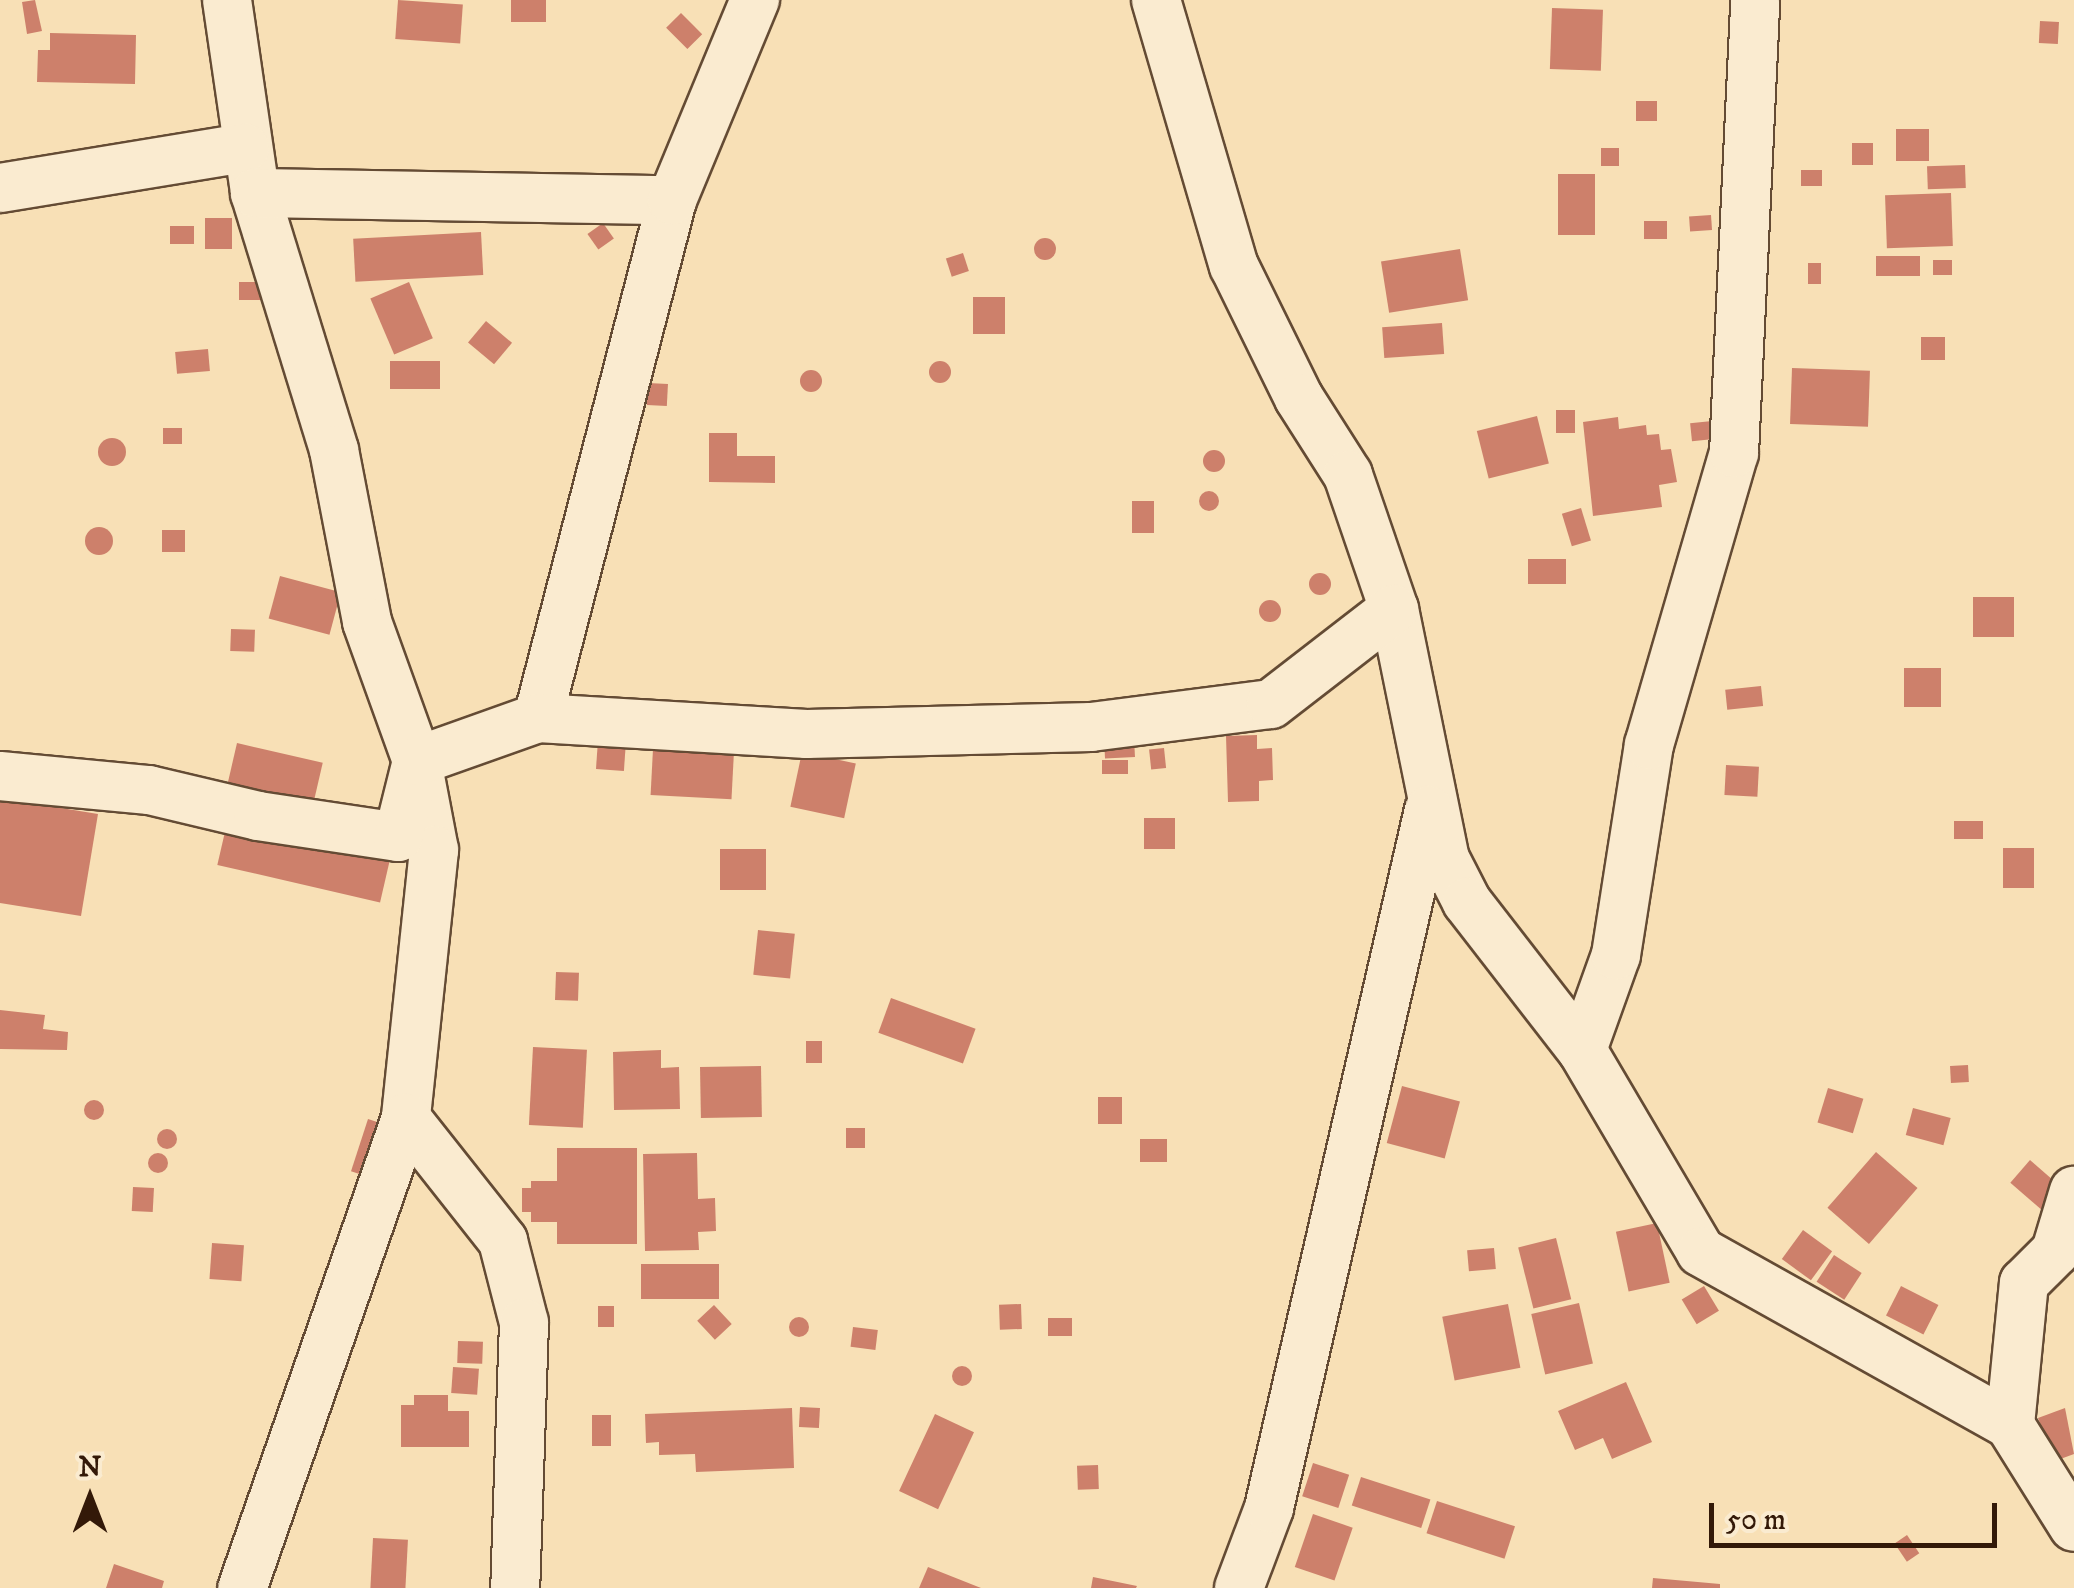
<!DOCTYPE html>
<style>
body{margin:0}
#map{position:relative;width:2074px;height:1588px;overflow:hidden;background:#f8e0b6;font-family:"IM FELL DW Pica",serif}
div>[style]{position:absolute}
[style*='--x']{left:calc(var(--x)*1px);top:calc(var(--y)*1px);width:calc(var(--w)*1px);rotate:calc(var(--a)*1deg)}
.building>*{inset:0;background:#cd806b;transform-origin:0 0}
.round{border-radius:50%}
.roads{filter:drop-shadow(2px 0 #644b34) drop-shadow(-2px 0 #644b34) drop-shadow(0 2px #644b34) drop-shadow(0 -2px #644b34)}
.minor>*{height:48px;margin:-24px;padding:0 24px;transform-origin:24px;border-radius:24px;background:#faebd0}
span{translate:-50% -50%;white-space:nowrap;text-align:center;line-height:1.15;-webkit-text-stroke:8px #faebd0;paint-order:stroke}
.north{position:absolute;left:40px;top:1448px;width:100px;height:100px;-webkit-text-stroke:8px #faebd0;paint-order:stroke;rotate:0deg;font-size:28px;font-weight:700;line-height:40px;text-align:center;color:#331908}
.north::after{content:'';display:block;margin:auto;width:35px;height:45px;background:#331908;clip-path:polygon(50% 0,100% 100%,50% 72%,0 100%)}
.scale{position:absolute;left:1709px;top:1503px;width:288px;height:45px;box-sizing:border-box;border:5px solid #331908;border-top:0;padding-left:12px;font-size:30px;line-height:35px;white-space:nowrap;color:#331908;-webkit-text-stroke:8px #faebd0;paint-order:stroke}
</style>
<div id="map">
<div class="building">
<i style="clip-path:polygon(35px 0,42px 31px,27px 34px,22px 2px)"></i>
<i style="left:398px;top:0;width:65px;height:39px;rotate:4deg"></i>
<i style="left:511px;top:0;width:35px;height:22px"></i>
<i style="left:1552px;top:8px;width:51px;height:61px;rotate:2deg"></i>
<i style="left:681px;top:13px;width:30px;height:21px;rotate:45deg"></i>
<i style="left:2040px;top:21px;width:19px;height:22px;rotate:3deg"></i>
<i style="clip-path:polygon(50px 33px,136px 35px,135px 84px,37px 82px,38px 50px,50px 50px)"></i>
<i style="left:1636px;top:101px;width:21px;height:20px"></i>
<i style="left:1896px;top:129px;width:33px;height:32px"></i>
<i style="left:1852px;top:143px;width:21px;height:22px"></i>
<i style="left:1601px;top:148px;width:18px;height:18px"></i>
<i style="left:1965px;top:165px;width:23px;height:38px;rotate:88deg"></i>
<i style="left:1801px;top:170px;width:21px;height:16px"></i>
<i style="left:1558px;top:174px;width:37px;height:61px"></i>
<i style="left:1951px;top:193px;width:53px;height:66px;rotate:88deg"></i>
<i style="left:1711px;top:215px;width:15px;height:22px;rotate:86deg"></i>
<i style="left:205px;top:218px;width:27px;height:31px"></i>
<i style="left:1644px;top:221px;width:23px;height:18px"></i>
<i style="left:603px;top:223px;width:19px;height:19px;rotate:55deg"></i>
<i style="left:170px;top:226px;width:24px;height:18px"></i>
<i style="left:481px;top:232px;width:43px;height:128px;rotate:87deg"></i>
<i class="round" style="left:1034px;top:238px;width:22px;height:22px"></i>
<i style="left:1460px;top:249px;width:52px;height:80px;rotate:81deg"></i>
<i style="left:963px;top:253px;width:19px;height:18px;rotate:72deg"></i>
<i style="left:1920px;top:256px;width:20px;height:44px;rotate:90deg"></i>
<i style="left:1933px;top:260px;width:19px;height:15px"></i>
<i style="left:1808px;top:263px;width:13px;height:21px"></i>
<i style="left:239px;top:282px;width:23px;height:18px"></i>
<i style="left:409px;top:282px;width:61px;height:42px;rotate:67deg"></i>
<i style="left:973px;top:297px;width:32px;height:37px"></i>
<i style="left:486px;top:321px;width:34px;height:28px;rotate:40deg"></i>
<i style="left:1442px;top:323px;width:31px;height:60px;rotate:86deg"></i>
<i style="left:1921px;top:337px;width:24px;height:23px"></i>
<i style="left:208px;top:349px;width:22px;height:33px;rotate:85deg"></i>
<i style="left:390px;top:361px;width:50px;height:28px"></i>
<i class="round" style="left:929px;top:361px;width:22px;height:22px"></i>
<i style="left:1792px;top:368px;width:78px;height:56px;rotate:2deg"></i>
<i class="round" style="left:800px;top:370px;width:22px;height:22px"></i>
<i style="left:648px;top:383px;width:20px;height:22px;rotate:3deg"></i>
<i style="left:1556px;top:410px;width:19px;height:23px"></i>
<i style="left:1537px;top:416px;width:49px;height:62px;rotate:76deg"></i>
<i style="clip-path:polygon(1618px 417px,1619px 429px,1646px 425px,1647px 435px,1659px 434px,1661px 450px,1671px 449px,1677px 482px,1659px 485px,1662px 507px,1593px 516px,1583px 422px)"></i>
<i style="left:1712px;top:421px;width:18px;height:22px;rotate:84deg"></i>
<i style="left:163px;top:428px;width:19px;height:16px"></i>
<i style="clip-path:polygon(709px 433px,737px 433px,737px 456px,775px 456px,775px 483px,709px 482px)"></i>
<i class="round" style="left:98px;top:438px;width:28px;height:28px"></i>
<i class="round" style="left:1203px;top:450px;width:22px;height:22px"></i>
<i class="round" style="left:1199px;top:491px;width:20px;height:20px"></i>
<i style="left:1132px;top:501px;width:22px;height:32px"></i>
<i style="left:1581px;top:508px;width:34px;height:20px;rotate:73deg"></i>
<i class="round" style="left:85px;top:527px;width:28px;height:28px"></i>
<i style="left:162px;top:530px;width:23px;height:22px"></i>
<i style="left:1528px;top:559px;width:38px;height:25px"></i>
<i class="round" style="left:1309px;top:573px;width:22px;height:22px"></i>
<i style="left:280px;top:576px;width:63px;height:44px;rotate:15deg"></i>
<i style="left:2014px;top:597px;width:40px;height:41px;rotate:90deg"></i>
<i class="round" style="left:1259px;top:600px;width:22px;height:22px"></i>
<i style="left:231px;top:629px;width:24px;height:22px;rotate:2deg"></i>
<i style="left:1904px;top:668px;width:37px;height:39px"></i>
<i style="left:1761px;top:686px;width:20px;height:36px;rotate:84deg"></i>
<i style="clip-path:polygon(1257px 735px,1257px 749px,1272px 748px,1273px 780px,1259px 781px,1259px 801px,1228px 802px,1226px 736px)"></i>
<i style="left:1134px;top:738px;width:19px;height:30px;rotate:87deg"></i>
<i style="left:598px;top:740px;width:28px;height:29px;rotate:4deg"></i>
<i style="left:237px;top:743px;width:88px;height:50px;rotate:13deg"></i>
<i style="left:1164px;top:748px;width:20px;height:15px;rotate:84deg"></i>
<i style="left:653px;top:749px;width:81px;height:46px;rotate:3deg"></i>
<i style="left:802px;top:752px;width:55px;height:56px;rotate:12deg"></i>
<i style="left:1102px;top:760px;width:26px;height:14px"></i>
<i style="left:1726px;top:765px;width:33px;height:30px;rotate:3deg"></i>
<i style="clip-path:polygon(0 798px,98px 814px,81px 916px,0 903px)"></i>
<i style="left:1144px;top:818px;width:31px;height:31px"></i>
<i style="left:1954px;top:821px;width:29px;height:18px"></i>
<i style="left:227px;top:823px;width:167px;height:43px;rotate:13deg"></i>
<i style="left:2003px;top:848px;width:31px;height:40px"></i>
<i style="left:720px;top:849px;width:46px;height:41px"></i>
<i style="left:758px;top:930px;width:37px;height:45px;rotate:6deg"></i>
<i style="left:556px;top:972px;width:23px;height:28px;rotate:2deg"></i>
<i style="left:891px;top:998px;width:90px;height:37px;rotate:20deg"></i>
<i style="clip-path:polygon(0 1010px,45px 1015px,43px 1029px,68px 1032px,67px 1050px,0 1049px)"></i>
<i style="left:806px;top:1041px;width:16px;height:22px"></i>
<i style="left:533px;top:1047px;width:54px;height:78px;rotate:3deg"></i>
<i style="clip-path:polygon(661px 1050px,661px 1068px,679px 1067px,680px 1109px,614px 1110px,613px 1052px)"></i>
<i style="left:1968px;top:1065px;width:17px;height:18px;rotate:87deg"></i>
<i style="left:761px;top:1066px;width:51px;height:61px;rotate:89deg"></i>
<i style="left:1402px;top:1086px;width:60px;height:59px;rotate:15deg"></i>
<i style="left:1828px;top:1088px;width:37px;height:36px;rotate:17deg"></i>
<i style="left:1098px;top:1097px;width:24px;height:27px"></i>
<i class="round" style="left:84px;top:1100px;width:20px;height:20px"></i>
<i style="left:1913px;top:1108px;width:39px;height:28px;rotate:15deg"></i>
<i style="left:368px;top:1119px;width:42px;height:55px;rotate:18deg"></i>
<i style="left:846px;top:1128px;width:19px;height:20px"></i>
<i class="round" style="left:157px;top:1129px;width:20px;height:20px"></i>
<i style="left:1140px;top:1139px;width:27px;height:23px"></i>
<i style="clip-path:polygon(557px 1148px,637px 1148px,637px 1244px,557px 1244px,557px 1222px,531px 1222px,531px 1212px,522px 1212px,522px 1188px,531px 1188px,531px 1181px,557px 1181px)"></i>
<i style="left:1876px;top:1152px;width:55px;height:74px;rotate:41deg"></i>
<i class="round" style="left:148px;top:1153px;width:20px;height:20px"></i>
<i style="clip-path:polygon(697px 1153px,698px 1199px,715px 1198px,716px 1231px,698px 1232px,699px 1250px,645px 1251px,643px 1154px)"></i>
<i style="left:2030px;top:1160px;width:49px;height:30px;rotate:41deg"></i>
<i style="left:133px;top:1187px;width:21px;height:24px;rotate:3deg"></i>
<i style="left:1657px;top:1223px;width:61px;height:42px;rotate:78deg"></i>
<i style="left:1803px;top:1230px;width:36px;height:36px;rotate:36deg"></i>
<i style="left:1556px;top:1238px;width:63px;height:39px;rotate:76deg"></i>
<i style="left:212px;top:1243px;width:32px;height:36px;rotate:4deg"></i>
<i style="left:1494px;top:1248px;width:21px;height:27px;rotate:85deg"></i>
<i style="left:1834px;top:1255px;width:33px;height:32px;rotate:33deg"></i>
<i style="left:641px;top:1264px;width:78px;height:35px"></i>
<i style="left:1704px;top:1286px;width:29px;height:26px;rotate:59deg"></i>
<i style="left:1901px;top:1286px;width:42px;height:33px;rotate:27deg"></i>
<i style="left:1579px;top:1303px;width:62px;height:49px;rotate:77deg"></i>
<i style="left:1021px;top:1304px;width:25px;height:22px;rotate:88deg"></i>
<i style="left:1508px;top:1304px;width:65px;height:67px;rotate:79deg"></i>
<i style="left:714px;top:1305px;width:26px;height:23px;rotate:47deg"></i>
<i style="left:614px;top:1306px;width:21px;height:16px;rotate:90deg"></i>
<i class="round" style="left:789px;top:1317px;width:20px;height:20px"></i>
<i style="left:1048px;top:1318px;width:24px;height:18px"></i>
<i style="left:853px;top:1327px;width:25px;height:20px;rotate:7deg"></i>
<i style="left:458px;top:1341px;width:25px;height:22px;rotate:2deg"></i>
<i class="round" style="left:952px;top:1366px;width:20px;height:20px"></i>
<i style="left:453px;top:1367px;width:26px;height:26px;rotate:4deg"></i>
<i style="clip-path:polygon(1626px 1382px,1652px 1442px,1612px 1459px,1603px 1438px,1575px 1450px,1558px 1411px)"></i>
<i style="clip-path:polygon(414px 1395px,448px 1395px,448px 1411px,469px 1411px,469px 1447px,401px 1447px,401px 1405px,414px 1405px)"></i>
<i style="left:800px;top:1407px;width:20px;height:20px;rotate:3deg"></i>
<i style="clip-path:polygon(792px 1408px,794px 1468px,696px 1472px,695px 1454px,659px 1455px,659px 1442px,646px 1443px,645px 1414px)"></i>
<i style="clip-path:polygon(2065px 1408px,2074px 1454px,2055px 1461px,2038px 1418px)"></i>
<i style="left:935px;top:1414px;width:43px;height:85px;rotate:25deg"></i>
<i style="left:592px;top:1415px;width:19px;height:31px"></i>
<i style="left:1313px;top:1463px;width:38px;height:35px;rotate:18deg"></i>
<i style="left:1098px;top:1465px;width:24px;height:21px;rotate:88deg"></i>
<i style="left:1361px;top:1477px;width:73px;height:30px;rotate:18deg"></i>
<i style="left:1437px;top:1501px;width:82px;height:34px;rotate:18deg"></i>
<i style="left:1313px;top:1514px;width:42px;height:56px;rotate:19deg"></i>
<i style="left:1907px;top:1535px;width:22px;height:15px;rotate:56deg"></i>
<i style="left:373px;top:1538px;width:35px;height:50px;rotate:3deg"></i>
<i style="clip-path:polygon(114px 1564px,164px 1581px,162px 1588px,106px 1588px)"></i>
<i style="clip-path:polygon(928px 1567px,981px 1588px,919px 1588px)"></i>
<i style="clip-path:polygon(1093px 1577px,1137px 1586px,1136px 1588px,1091px 1588px)"></i>
<i style="clip-path:polygon(1653px 1578px,1720px 1584px,1720px 1588px,1652px 1588px)"></i>
</div>
<div class="roads">
<div class="minor">
<i style="--x:227;--y:0;--w:195;--a:81.7"></i>
<i style="--x:255;--y:193;--w:269;--a:72.9"></i>
<i style="--x:334;--y:450;--w:175;--a:79.1"></i>
<i style="--x:367;--y:622;--w:148;--a:70.2"></i>
<i style="--x:417;--y:761;--w:91;--a:79.2"></i>
<i style="--x:434;--y:850;--w:269;--a:96"></i>
<i style="--x:406;--y:1118;--w:498;--a:109.2"></i>
<i style="--x:1156;--y:0;--w:277;--a:73.7"></i>
<i style="--x:1234;--y:266;--w:147;--a:63.8"></i>
<i style="--x:1299;--y:398;--w:91;--a:57.5"></i>
<i style="--x:1348;--y:475;--w:142;--a:71.1"></i>
<i style="--x:1394;--y:609;--w:255;--a:78.5"></i>
<i style="--x:1445;--y:859;--w:48;--a:62.9"></i>
<i style="--x:1467;--y:902;--w:187;--a:52.2"></i>
<i style="--x:1582;--y:1050;--w:234;--a:59.5"></i>
<i style="--x:1701;--y:1252;--w:354;--a:29.2"></i>
<i style="--x:2010;--y:1425;--w:120;--a:57.9"></i>
<i style="--x:0;--y:188;--w:248;--a:-9.3"></i>
<i style="--x:255;--y:193;--w:417;--a:1"></i>
<i style="--x:538;--y:718;--w:535;--a:-75.5"></i>
<i style="--x:672;--y:200;--w:217;--a:-67.5"></i>
<i style="--x:0;--y:776;--w:150;--a:5.4"></i>
<i style="--x:149;--y:790;--w:112;--a:13.4"></i>
<i style="--x:258;--y:816;--w:142;--a:8.5"></i>
<i style="--x:398;--y:837;--w:78;--a:-76"></i>
<i style="--x:417;--y:761;--w:128;--a:-19.6"></i>
<i style="--x:538;--y:718;--w:269;--a:3.4"></i>
<i style="--x:807;--y:734;--w:284;--a:-1.4"></i>
<i style="--x:1091;--y:727;--w:181;--a:-7.3"></i>
<i style="--x:1271;--y:704;--w:155;--a:-37.7"></i>
<i style="--x:1582;--y:1050;--w:101;--a:-70.3"></i>
<i style="--x:1616;--y:955;--w:213;--a:-81.1"></i>
<i style="--x:1649;--y:745;--w:304;--a:-73.8"></i>
<i style="--x:1734;--y:453;--w:453;--a:-87.3"></i>
<i style="--x:406;--y:1118;--w:157;--a:51.7"></i>
<i style="--x:503;--y:1241;--w:85;--a:75.6"></i>
<i style="--x:524;--y:1323;--w:265;--a:91.9"></i>
<i style="--x:2010;--y:1425;--w:143;--a:-84.4"></i>
<i style="--x:2024;--y:1283;--w:45;--a:-45"></i>
<i style="--x:2056;--y:1251;--w:63;--a:-73.3"></i>
<i style="--x:1239;--y:1588;--w:85;--a:-69.4"></i>
<i style="--x:1269;--y:1508;--w:716;--a:-77.09"></i>
</div>
</div>
<div class="north">N</div>
<div class="scale">50 m</div>
</div>
